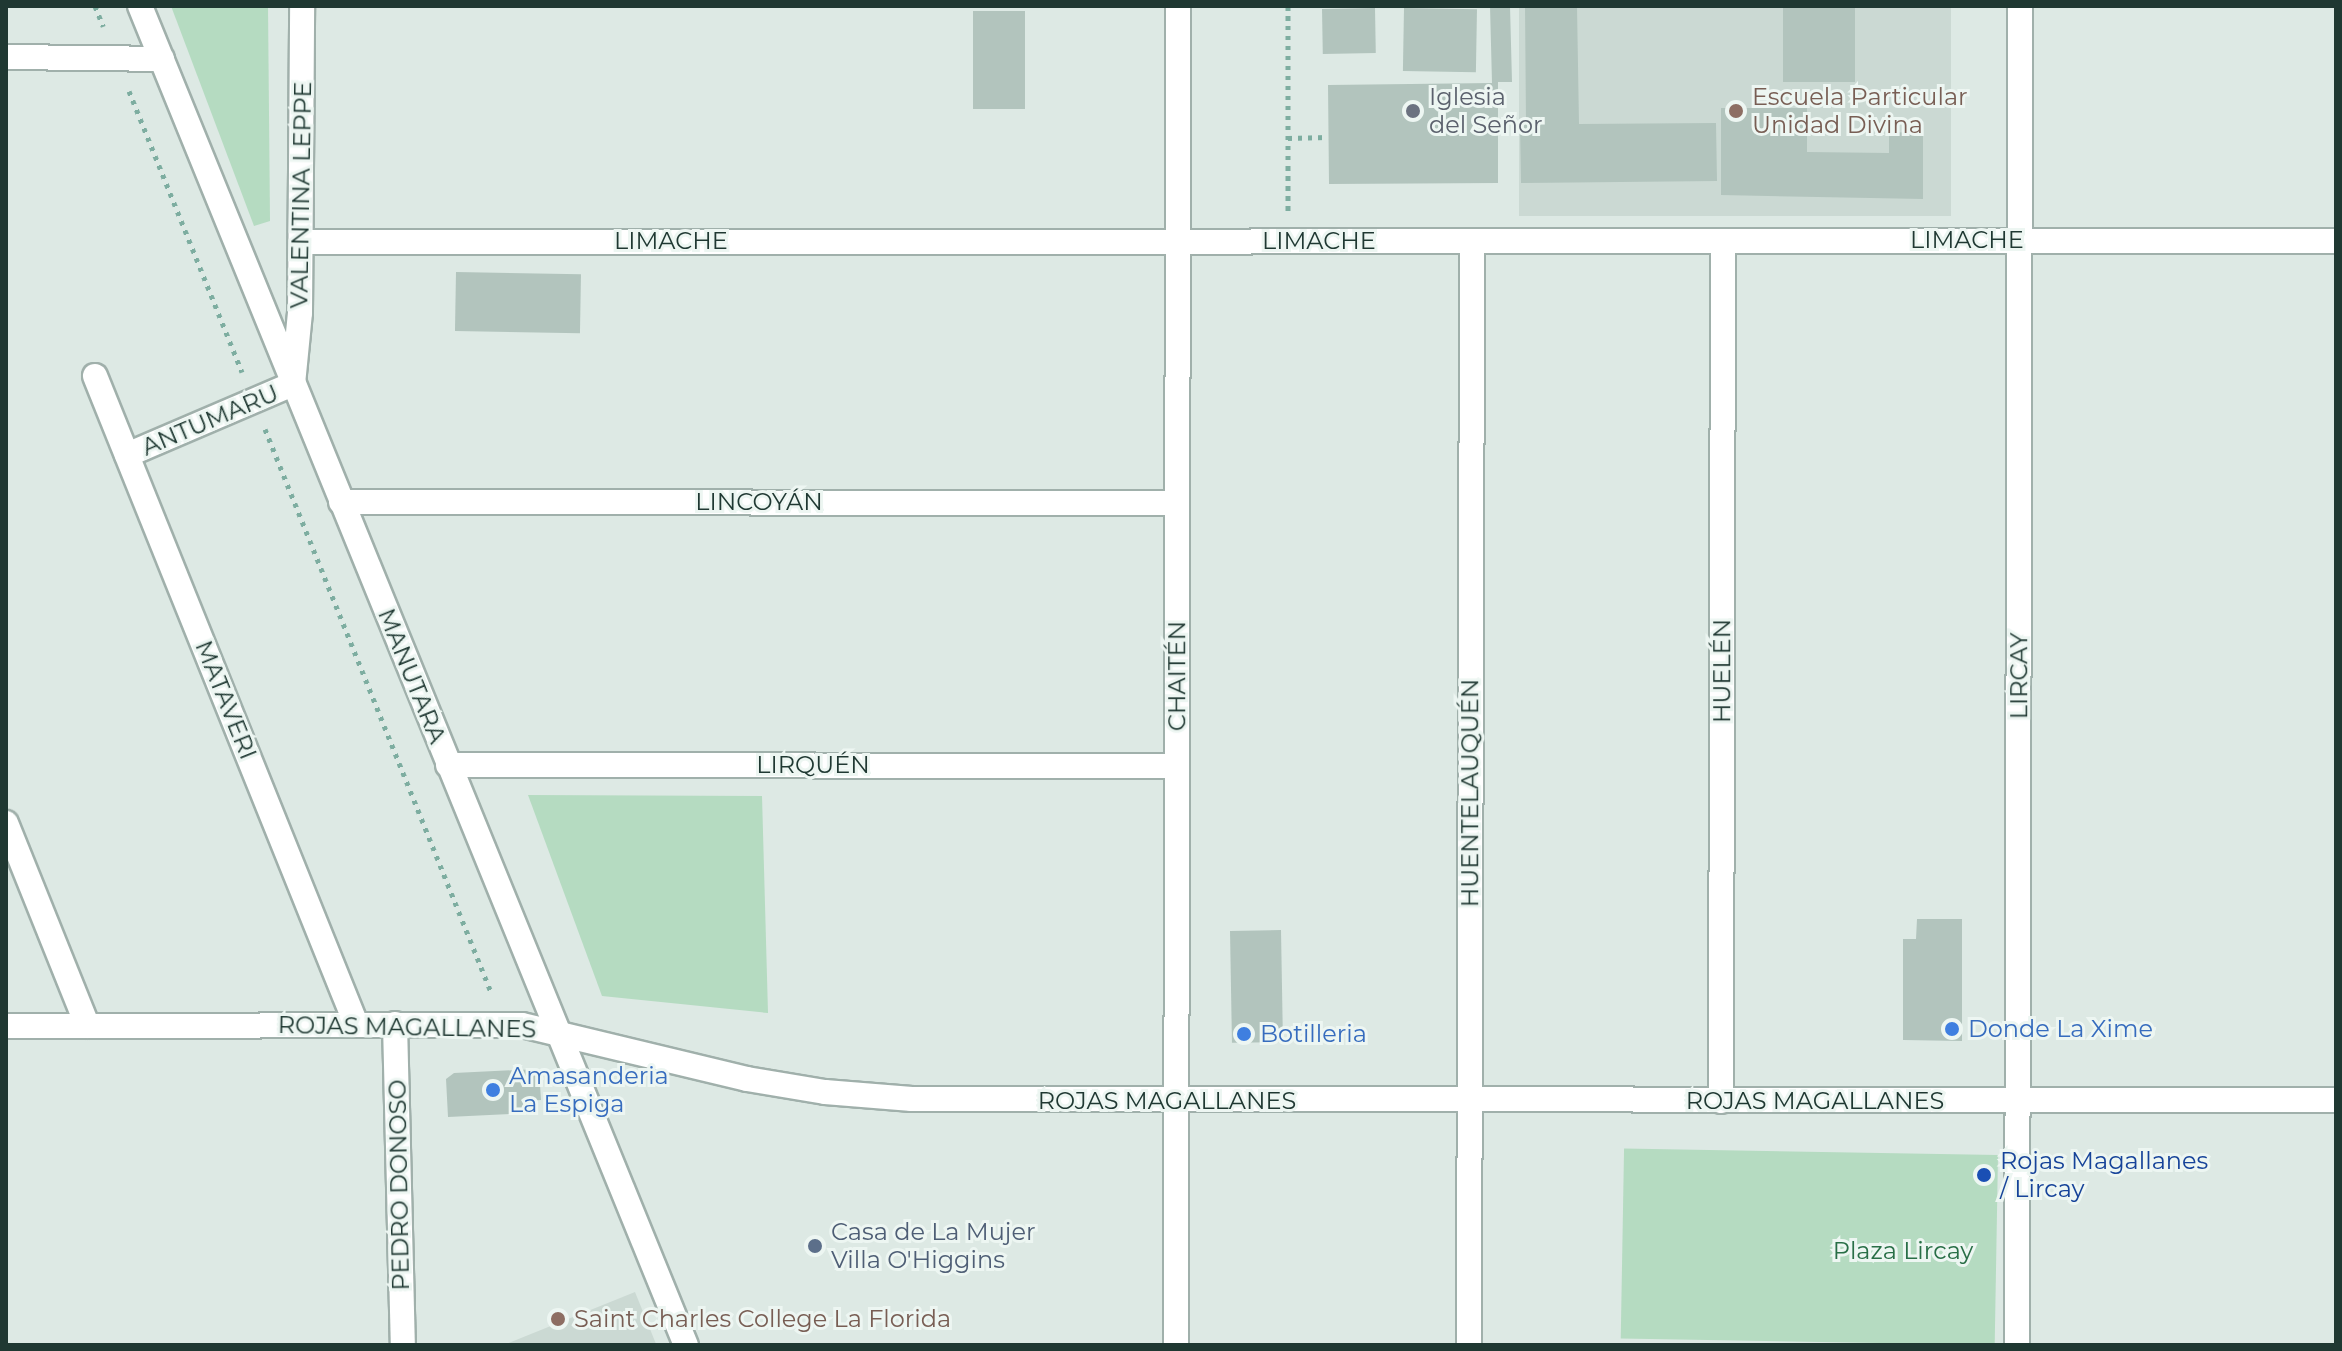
<!DOCTYPE html>
<meta charset="utf-8">
<style>
body{margin:0}
#map{position:relative;width:2342px;height:1351px;overflow:hidden;background:#dde9e4;font-family:Montserrat,sans-serif}
div>[style]{position:absolute}
[style*='--x']{left:calc(var(--x)*1px);top:calc(var(--y)*1px);width:calc(var(--w)*1px);rotate:calc(var(--a)*1deg)}
.built>*{inset:0;background:#cbd9d3;transform-origin:0 0}
.green>*{inset:0;background:#b5dbc1;transform-origin:0 0}
.building>*{inset:0;background:#b2c4bd;transform-origin:0 0}
.path>*{height:5px;margin-top:-2.5px;transform-origin:0;background:repeating-linear-gradient(90deg,#7dada0 0 4px,transparent 0 10px)}
.roads{filter:drop-shadow(2px 0 #a0b0ab) drop-shadow(-2px 0 #a0b0ab) drop-shadow(0 2px #a0b0ab) drop-shadow(0 -2px #a0b0ab)}
.minor>*{height:24px;margin:-12px;padding:0 12px;transform-origin:12px;border-radius:12px;background:#fff}
.secondary>*{height:24px;margin:-12px;padding:0 12px;transform-origin:12px;border-radius:12px;background:#fff}
.dots>*{width:22px;height:22px;translate:-50% -50%;box-sizing:border-box;border:4px solid #edf6f2;border-radius:50%}
span{translate:-50% -50%;white-space:nowrap;text-align:center;line-height:1.15;-webkit-text-stroke:6px #edf6f2;paint-order:stroke}
.worship-label{font-size:24px;color:#5b616d}
.left{translate:0 -50%;text-align:left}
.education-label{font-size:24px;color:#785e54}
.street-label{font-size:24px;color:#1f3832}
.shop-label{font-size:24px;color:#366cbe}
.transit-label{font-size:24px;color:#164399}
.service-label{font-size:24px;color:#4e5e75}
.park-label{font-size:24px;color:#296f47}
.frame{position:absolute;inset:0;border:8px solid #1f3832;pointer-events:none}
</style>
<div id="map">
<div class="built">
<i style="left:1519px;top:6px;width:432px;height:210px"></i>
<i style="left:635px;top:1292px;width:57px;height:164px;rotate:68deg"></i>
</div>
<div class="green">
<i style="clip-path:polygon(171px 6px,268px 6px,270px 221px,254px 226px)"></i>
<i style="clip-path:polygon(528px 795px,762px 796px,768px 1013px,602px 996px)"></i>
<i style="left:1998px;top:1155px;width:190px;height:374px;rotate:91deg"></i>
</div>
<div class="building">
<i style="clip-path:polygon(1490px 6px,1510px 6px,1512px 82px,1498px 82px,1498px 183px,1329px 184px,1328px 85px,1492px 83px)"></i>
<i style="clip-path:polygon(1525px 6px,1577px 6px,1579px 124px,1716px 123px,1717px 181px,1521px 183px,1520px 123px,1526px 123px)"></i>
<i style="left:1783px;top:6px;width:72px;height:76px"></i>
<i style="left:1375px;top:8px;width:45px;height:53px;rotate:89deg"></i>
<i style="left:1404px;top:8px;width:73px;height:63px;rotate:1deg"></i>
<i style="left:973px;top:11px;width:52px;height:98px"></i>
<i style="clip-path:polygon(1721px 108px,1807px 108px,1807px 152px,1889px 153px,1889px 132px,1923px 133px,1923px 199px,1721px 195px)"></i>
<i style="left:456px;top:272px;width:125px;height:59px;rotate:1deg"></i>
<i style="clip-path:polygon(1917px 919px,1962px 919px,1962px 1041px,1903px 1040px,1903px 939px,1916px 939px)"></i>
<i style="left:1281px;top:930px;width:112px;height:51px;rotate:89deg"></i>
<i style="clip-path:polygon(539px 1069px,541px 1100px,529px 1101px,530px 1113px,448px 1117px,446px 1079px,454px 1073px)"></i>
</div>
<div class="path">
<i style="--x:95;--y:6;--w:22;--a:68"></i>
<i style="--x:1288;--y:6;--w:206;--a:90"></i>
<i style="--x:129;--y:91;--w:303;--a:68.1"></i>
<i style="--x:1288;--y:138;--w:40;--a:-1.4"></i>
<i style="--x:265;--y:429;--w:607;--a:68.13"></i>
</div>
<div class="roads">
<div class="minor">
<i style="--x:6;--y:57;--w:156;--a:0.7"></i>
<i style="--x:302;--y:242;--w:2034;--a:-0.03"></i>
<i style="--x:95;--y:376;--w:699;--a:68.06"></i>
<i style="--x:127;--y:455;--w:181;--a:-23.2"></i>
<i style="--x:293;--y:384;--w:71;--a:-84.4"></i>
<i style="--x:300;--y:313;--w:307;--a:-89.6"></i>
<i style="--x:341;--y:502;--w:836;--a:0.07"></i>
<i style="--x:448;--y:765;--w:729;--a:0.08"></i>
<i style="--x:6;--y:823;--w:218;--a:68.1"></i>
<i style="--x:395;--y:1024;--w:321;--a:88.6"></i>
<i style="--x:1721;--y:1101;--w:860;--a:-89.87"></i>
<i style="--x:1176;--y:1345;--w:1339;--a:-89.91"></i>
<i style="--x:1469;--y:1345;--w:1104;--a:-89.84"></i>
<i style="--x:2017;--y:1345;--w:1339;--a:-89.87"></i>
</div>
<div class="secondary">
<i style="--x:140;--y:6;--w:1446;--a:67.82"></i>
<i style="--x:6;--y:1026;--w:516;--a:-0.11"></i>
<i style="--x:522;--y:1025;--w:231;--a:13.5"></i>
<i style="--x:747;--y:1079;--w:79;--a:9.5"></i>
<i style="--x:825;--y:1092;--w:87;--a:4.6"></i>
<i style="--x:912;--y:1099;--w:1424;--a:0.04"></i>
</div>
</div>
<div class="dots">
<i style="left:1413px;top:111px;background:#6b7280"></i>
<i style="left:1736px;top:111px;background:#8d6e63"></i>
<i style="left:1952px;top:1029px;background:#3f7fe0"></i>
<i style="left:1244px;top:1034px;background:#3f7fe0"></i>
<i style="left:493px;top:1090px;background:#3f7fe0"></i>
<i style="left:1984px;top:1175px;background:#1a4fb4"></i>
<i style="left:815px;top:1246px;background:#5c6f8a"></i>
<i style="left:558px;top:1319px;background:#8d6e63"></i>
</div>
<div class="worship-label">
<span class="left" style="left:1429px;top:111px">Iglesia<br>del Señor</span>
</div>
<div class="education-label">
<span class="left" style="left:1752px;top:111px">Escuela Particular<br>Unidad Divina</span>
<span class="left" style="left:574px;top:1319px">Saint Charles College La Florida</span>
</div>
<div class="street-label">
<span style="left:301px;top:195px;rotate:-89deg">VALENTINA LEPPE</span>
<span style="left:1967px;top:240px">LIMACHE</span>
<span style="left:671px;top:241px">LIMACHE</span>
<span style="left:1319px;top:241px">LIMACHE</span>
<span style="left:210px;top:420px;rotate:-23deg">ANTUMARU</span>
<span style="left:759px;top:502px">LINCOYÁN</span>
<span style="left:1722px;top:671px;rotate:-90deg">HUELÉN</span>
<span style="left:412px;top:676px;rotate:68deg">MANUTARA</span>
<span style="left:1177px;top:676px;rotate:-90deg">CHAITÉN</span>
<span style="left:2019px;top:676px;rotate:-90deg">LIRCAY</span>
<span style="left:226px;top:700px;rotate:68deg">MATAVERI</span>
<span style="left:813px;top:765px">LIRQUÉN</span>
<span style="left:1470px;top:793px;rotate:-90deg">HUENTELAUQUÉN</span>
<span style="left:407px;top:1027px;rotate:1deg">ROJAS MAGALLANES</span>
<span style="left:1167px;top:1101px">ROJAS MAGALLANES</span>
<span style="left:1815px;top:1101px">ROJAS MAGALLANES</span>
<span style="left:399px;top:1185px;rotate:-91deg">PEDRO DONOSO</span>
</div>
<div class="shop-label">
<span class="left" style="left:1968px;top:1029px">Donde La Xime</span>
<span class="left" style="left:1260px;top:1034px">Botilleria</span>
<span class="left" style="left:509px;top:1090px">Amasanderia<br>La Espiga</span>
</div>
<div class="transit-label">
<span class="left" style="left:2000px;top:1175px">Rojas Magallanes<br>/ Lircay</span>
</div>
<div class="service-label">
<span class="left" style="left:831px;top:1246px">Casa de La Mujer<br>Villa O'Higgins</span>
</div>
<div class="park-label">
<span style="left:1903px;top:1251px">Plaza Lircay</span>
</div>
<div class="frame"></div>
</div>
